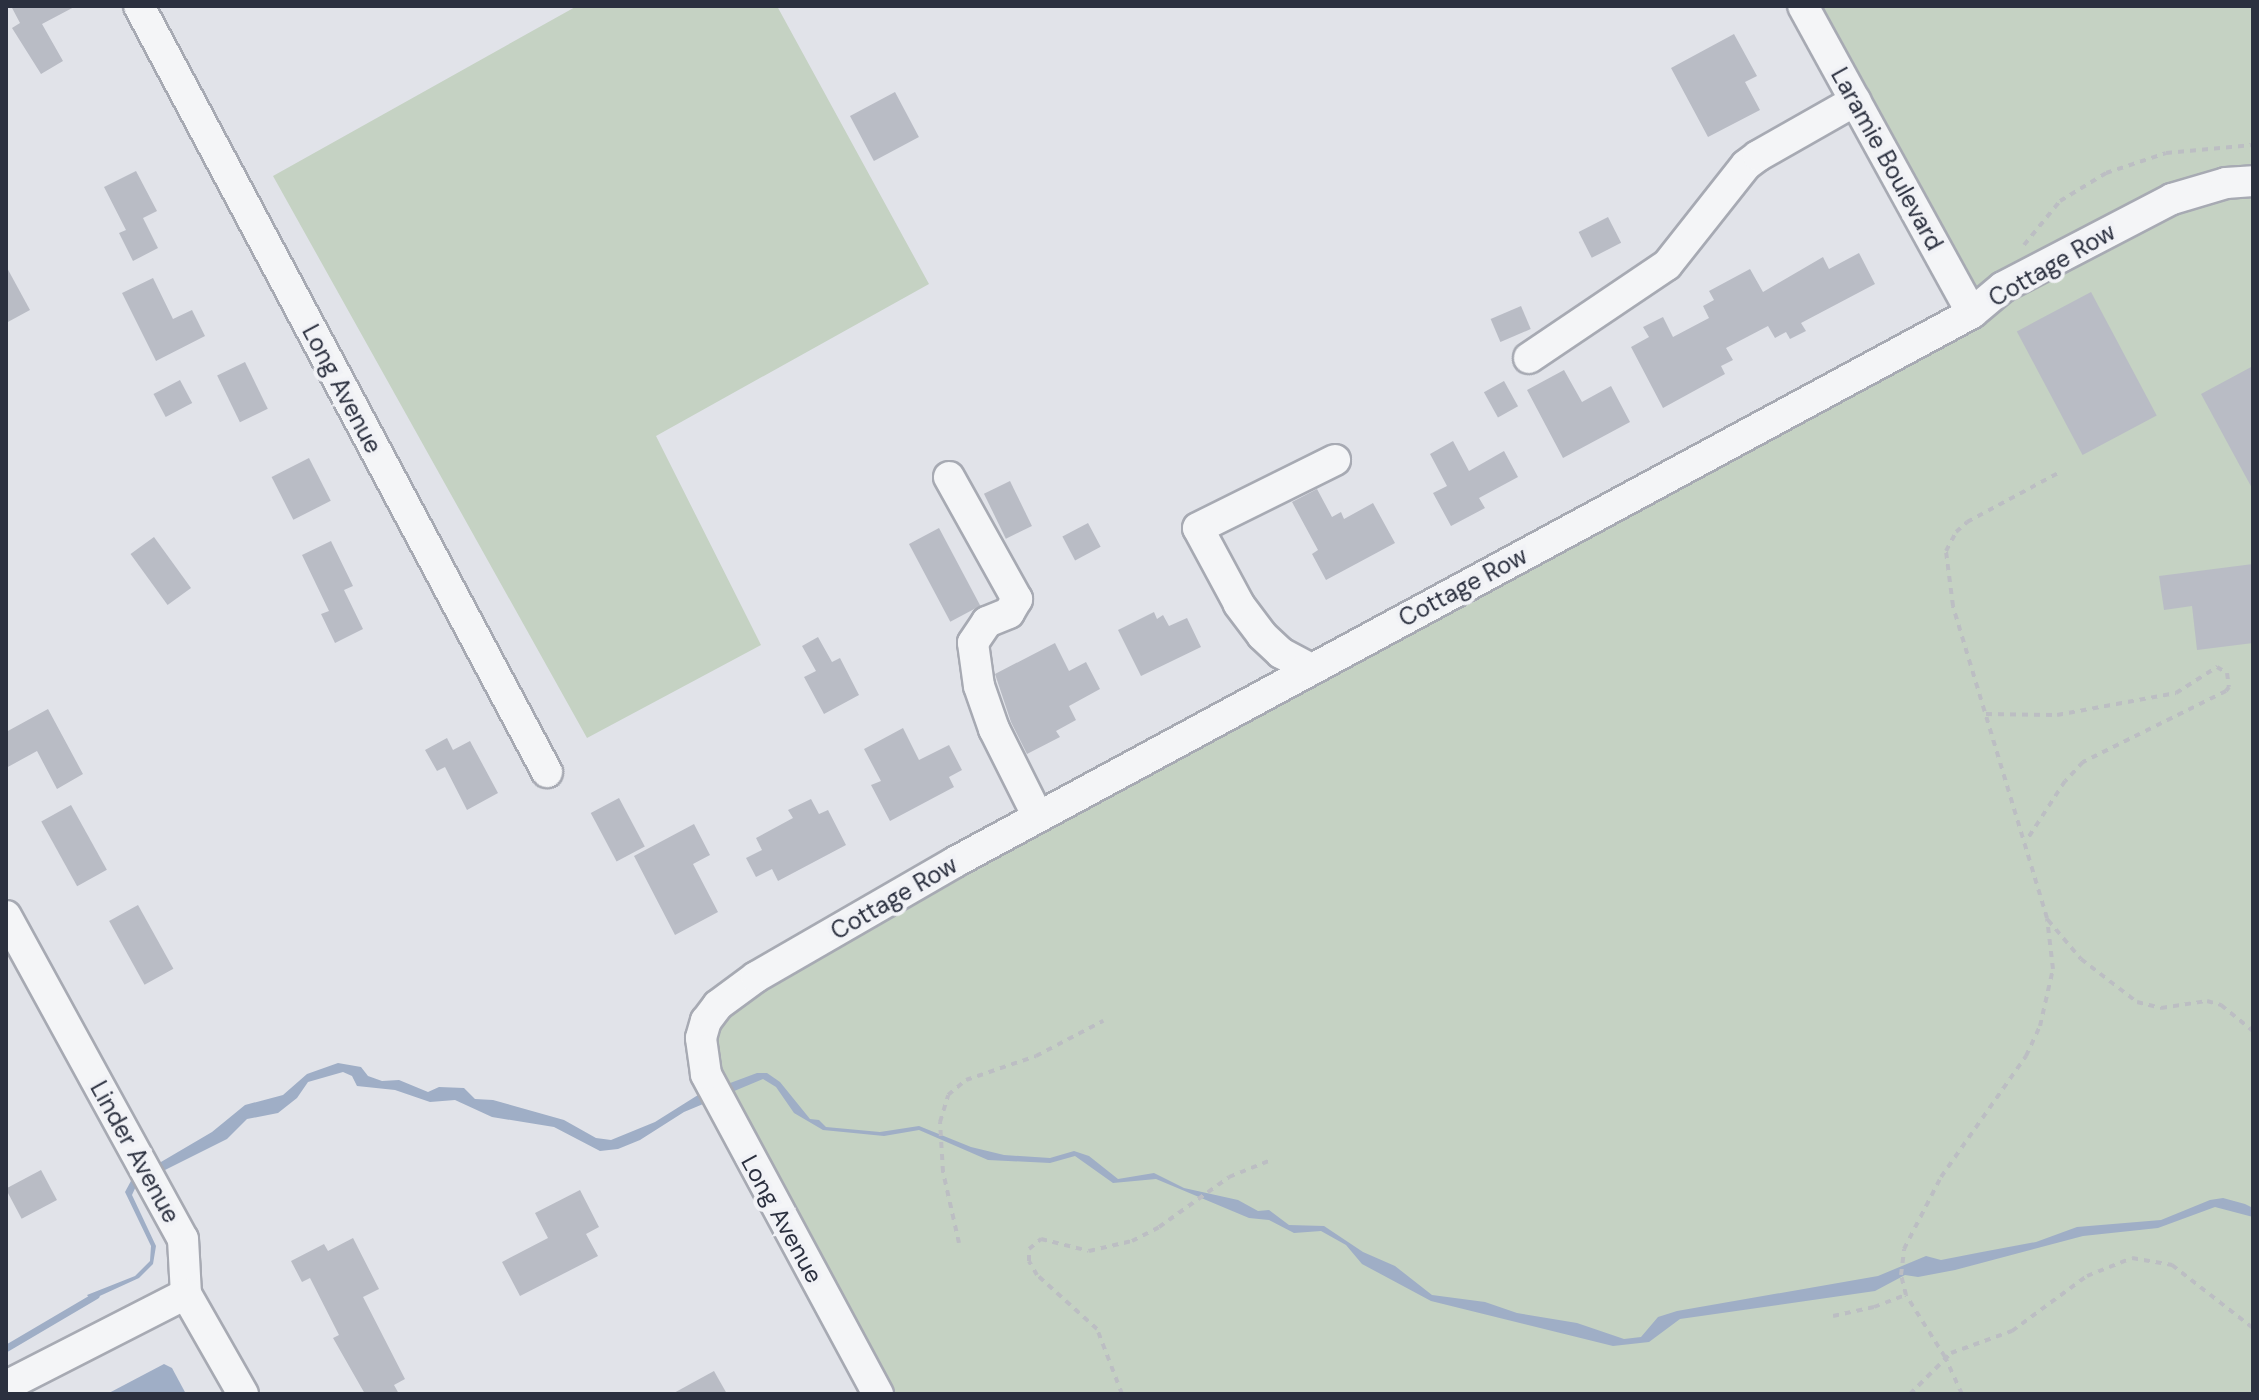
<!DOCTYPE html>
<style>
body{margin:0}
#map{position:relative;width:2259px;height:1400px;overflow:hidden;background:#e1e3e9;font-family:"DM Sans",sans-serif}
div>[style]{position:absolute}
[style*='--x']{left:calc(var(--x)*1px);top:calc(var(--y)*1px);width:calc(var(--w)*1px);rotate:calc(var(--a)*1deg)}
.green>*{inset:0;background:#c5d2c3}
.water>*{inset:0;background:#9faec6}
.stream>*{height:7px;margin:-3.5px;padding:0 3.5px;transform-origin:3.5px;border-radius:3.5px;background:#9faec6}
.building>*{inset:0;background:#b9bcc5;transform-origin:0 0}
.path>*{height:4px;margin-top:-2px;transform-origin:0;background:repeating-linear-gradient(90deg,#bcbec3 0 6px,transparent 0 12px)}
.roads{filter:drop-shadow(2px 0 #a7aab3) drop-shadow(-2px 0 #a7aab3) drop-shadow(0 2px #a7aab3) drop-shadow(0 -2px #a7aab3)}
.minor>*{height:30px;margin:-15px;padding:0 15px;transform-origin:15px;border-radius:15px;background:#f4f5f7}
span{translate:-50% -50%;white-space:nowrap;text-align:center;line-height:1.15;-webkit-text-stroke:8px #f1f2f6;paint-order:stroke}
.street-label{font-size:24px;color:#2b303f}
.frame{position:absolute;inset:0;border:8px solid #2b303f;pointer-events:none}
</style>
<div id="map">
<div class="green">
<i style="clip-path:polygon(577px 6px,777px 6px,929px 284px,656px 436px,761px 645px,587px 738px,273px 176px)"></i>
<i style="clip-path:polygon(1820px 6px,2253px 6px,2253px 1394px,890px 1394px,728px 1098px,711px 1038px,734px 1003px,1988px 310px)"></i>
</div>
<div class="water">
<i style="clip-path:polygon(338px 1063px,361px 1067px,368px 1076px,382px 1081px,399px 1080px,428px 1092px,439px 1087px,464px 1088px,475px 1099px,493px 1100px,564px 1120px,596px 1138px,611px 1140px,655px 1122px,698px 1095px,757px 1073px,767px 1073px,780px 1082px,810px 1119px,819px 1120px,826px 1127px,880px 1132px,919px 1126px,971px 1147px,1004px 1155px,1050px 1158px,1074px 1151px,1089px 1156px,1118px 1179px,1154px 1173px,1184px 1188px,1238px 1200px,1258px 1211px,1269px 1210px,1289px 1225px,1324px 1226px,1363px 1252px,1395px 1266px,1432px 1295px,1485px 1302px,1517px 1313px,1577px 1323px,1624px 1339px,1641px 1337px,1658px 1317px,1677px 1311px,1878px 1276px,1926px 1256px,1941px 1260px,1982px 1252px,2036px 1242px,2077px 1227px,2161px 1220px,2210px 1200px,2223px 1198px,2245px 1204px,2253px 1208px,2253px 1217px,2215px 1207px,2158px 1228px,2083px 1236px,1955px 1270px,1918px 1277px,1905px 1275px,1875px 1291px,1680px 1319px,1649px 1342px,1613px 1346px,1431px 1301px,1362px 1264px,1346px 1245px,1321px 1231px,1294px 1233px,1269px 1220px,1249px 1218px,1156px 1179px,1113px 1183px,1075px 1156px,1050px 1163px,988px 1160px,919px 1130px,884px 1136px,823px 1130px,794px 1113px,776px 1087px,763px 1079px,684px 1112px,640px 1140px,618px 1149px,600px 1151px,554px 1127px,492px 1117px,455px 1100px,430px 1102px,395px 1090px,357px 1086px,352px 1076px,343px 1072px,308px 1082px,297px 1098px,278px 1113px,247px 1119px,227px 1139px,137px 1184px,132px 1195px,156px 1246px,153px 1264px,139px 1278px,91px 1300px,87px 1295px,135px 1276px,150px 1261px,151px 1246px,125px 1192px,132px 1179px,212px 1132px,245px 1105px,283px 1095px,307px 1074px)"></i>
<i style="clip-path:polygon(164px 1364px,172px 1368px,186px 1394px,107px 1394px)"></i>
</div>
<div class="stream">
<i style="--x:6;--y:1348;--w:104;--a:-30.5"></i>
</div>
<div class="building">
<i style="clip-path:polygon(11px 6px,76px 6px,42px 24px,63px 61px,41px 74px,12px 28px,20px 23px)"></i>
<i style="clip-path:polygon(1734px 34px,1757px 76px,1745px 82px,1760px 110px,1708px 137px,1671px 68px)"></i>
<i style="left:895px;top:92px;width:51px;height:51px;rotate:62deg"></i>
<i style="clip-path:polygon(136px 171px,157px 211px,143px 218px,158px 248px,133px 261px,119px 233px,126px 230px,104px 187px)"></i>
<i style="left:1608px;top:217px;width:29px;height:33px;rotate:63deg"></i>
<i style="clip-path:polygon(1859px 253px,1875px 284px,1801px 323px,1806px 331px,1790px 339px,1786px 332px,1775px 338px,1768px 326px,1726px 348px,1733px 360px,1721px 366px,1725px 374px,1663px 408px,1631px 347px,1649px 337px,1643px 327px,1663px 317px,1673px 337px,1709px 318px,1703px 306px,1714px 300px,1709px 291px,1750px 269px,1763px 292px,1823px 257px,1829px 269px)"></i>
<i style="clip-path:polygon(6px 266px,30px 310px,6px 323px)"></i>
<i style="clip-path:polygon(153px 278px,173px 319px,192px 310px,205px 336px,156px 361px,122px 293px)"></i>
<i style="left:2091px;top:292px;width:140px;height:84px;rotate:62deg"></i>
<i style="left:1521px;top:306px;width:25px;height:33px;rotate:67deg"></i>
<i style="left:245px;top:362px;width:52px;height:31px;rotate:64deg"></i>
<i style="clip-path:polygon(2253px 366px,2253px 490px,2201px 394px)"></i>
<i style="clip-path:polygon(1564px 370px,1582px 402px,1611px 386px,1630px 422px,1563px 458px,1527px 390px)"></i>
<i style="left:180px;top:380px;width:26px;height:30px;rotate:62deg"></i>
<i style="left:1504px;top:381px;width:29px;height:23px;rotate:61deg"></i>
<i style="clip-path:polygon(1453px 441px,1469px 471px,1504px 451px,1518px 477px,1479px 498px,1485px 508px,1451px 526px,1433px 493px,1447px 486px,1430px 454px)"></i>
<i style="left:309px;top:458px;width:48px;height:42px;rotate:63deg"></i>
<i style="left:1010px;top:481px;width:50px;height:29px;rotate:64deg"></i>
<i style="clip-path:polygon(1317px 489px,1332px 517px,1341px 512px,1344px 519px,1373px 503px,1395px 543px,1326px 580px,1312px 554px,1318px 550px,1292px 502px)"></i>
<i style="left:1088px;top:523px;width:27px;height:29px;rotate:62deg"></i>
<i style="left:939px;top:528px;width:88px;height:34px;rotate:62deg"></i>
<i style="left:154px;top:537px;width:63px;height:29px;rotate:54deg"></i>
<i style="clip-path:polygon(331px 541px,353px 586px,344px 590px,363px 629px,335px 643px,321px 614px,329px 611px,302px 555px)"></i>
<i style="clip-path:polygon(2253px 564px,2253px 643px,2197px 650px,2192px 606px,2164px 610px,2159px 576px)"></i>
<i style="clip-path:polygon(1154px 612px,1157px 619px,1163px 615px,1169px 626px,1187px 618px,1201px 647px,1141px 676px,1118px 630px)"></i>
<i style="clip-path:polygon(818px 637px,832px 662px,840px 658px,859px 695px,824px 714px,804px 677px,816px 671px,802px 646px)"></i>
<i style="clip-path:polygon(1055px 643px,1069px 671px,1086px 662px,1100px 689px,1069px 706px,1076px 720px,1056px 731px,1060px 737px,1027px 754px,1011px 722px,995px 674px)"></i>
<i style="clip-path:polygon(48px 709px,83px 774px,57px 789px,37px 751px,6px 768px,6px 732px)"></i>
<i style="clip-path:polygon(903px 728px,919px 760px,949px 745px,962px 770px,949px 777px,954px 787px,890px 821px,871px 785px,881px 781px,864px 749px)"></i>
<i style="clip-path:polygon(447px 738px,453px 750px,470px 741px,498px 793px,467px 810px,445px 767px,437px 771px,425px 750px)"></i>
<i style="left:619px;top:798px;width:55px;height:32px;rotate:62deg"></i>
<i style="clip-path:polygon(811px 799px,819px 814px,828px 810px,846px 845px,778px 881px,772px 869px,756px 877px,746px 858px,762px 850px,756px 838px,793px 818px,788px 810px)"></i>
<i style="left:71px;top:805px;width:74px;height:34px;rotate:61deg"></i>
<i style="clip-path:polygon(694px 824px,710px 855px,693px 864px,718px 912px,675px 935px,634px 856px)"></i>
<i style="left:138px;top:905px;width:73px;height:33px;rotate:61deg"></i>
<i style="left:41px;top:1170px;width:34px;height:40px;rotate:62deg"></i>
<i style="clip-path:polygon(580px 1190px,599px 1227px,586px 1234px,598px 1256px,520px 1296px,502px 1262px,548px 1238px,535px 1213px)"></i>
<i style="clip-path:polygon(353px 1238px,379px 1289px,363px 1297px,405px 1379px,394px 1385px,399px 1394px,365px 1394px,333px 1338px,339px 1335px,310px 1278px,302px 1282px,291px 1261px,324px 1244px,328px 1251px)"></i>
<i style="clip-path:polygon(714px 1371px,727px 1394px,672px 1394px)"></i>
</div>
<div class="path">
<i style="--x:2024;--y:245;--w:57;--a:-50.7"></i>
<i style="--x:2060;--y:201;--w:54;--a:-31.3"></i>
<i style="--x:2106;--y:173;--w:63;--a:-18.4"></i>
<i style="--x:2166;--y:153;--w:87;--a:-5.3"></i>
<i style="--x:1986;--y:714;--w:71;--a:0.8"></i>
<i style="--x:2057;--y:715;--w:121;--a:-10.5"></i>
<i style="--x:2176;--y:693;--w:49;--a:-32.4"></i>
<i style="--x:2217;--y:667;--w:12;--a:31"></i>
<i style="--x:2227;--y:673;--w:14;--a:82"></i>
<i style="--x:2229;--y:687;--w:5;--a:127"></i>
<i style="--x:2226;--y:691;--w:160;--a:153.6"></i>
<i style="--x:2083;--y:762;--w:26;--a:133"></i>
<i style="--x:2065;--y:781;--w:72;--a:123"></i>
<i style="--x:2048;--y:920;--w:51;--a:49.8"></i>
<i style="--x:2081;--y:959;--w:71;--a:37.5"></i>
<i style="--x:2137;--y:1002;--w:25;--a:14"></i>
<i style="--x:2161;--y:1008;--w:47;--a:-8.7"></i>
<i style="--x:2207;--y:1001;--w:15;--a:16"></i>
<i style="--x:2221;--y:1005;--w:41;--a:39.1"></i>
<i style="--x:959;--y:1243;--w:73;--a:-102.7"></i>
<i style="--x:943;--y:1172;--w:50;--a:-93.4"></i>
<i style="--x:940;--y:1122;--w:28;--a:-73"></i>
<i style="--x:948;--y:1095;--w:23;--a:-40"></i>
<i style="--x:966;--y:1080;--w:74;--a:-18.9"></i>
<i style="--x:1036;--y:1056;--w:76;--a:-27.6"></i>
<i style="--x:1833;--y:1316;--w:42;--a:-12.4"></i>
<i style="--x:1874;--y:1307;--w:34;--a:-21"></i>
<i style="--x:1122;--y:1394;--w:70;--a:-111"></i>
<i style="--x:1097;--y:1329;--w:81;--a:-138"></i>
<i style="--x:1037;--y:1275;--w:16;--a:-120"></i>
<i style="--x:1029;--y:1261;--w:12;--a:-90"></i>
<i style="--x:1029;--y:1249;--w:16;--a:-40"></i>
<i style="--x:1041;--y:1239;--w:49;--a:14"></i>
<i style="--x:1089;--y:1251;--w:44;--a:-13.1"></i>
<i style="--x:1132;--y:1241;--w:30;--a:-27"></i>
<i style="--x:1159;--y:1227;--w:86;--a:-35.5"></i>
<i style="--x:1229;--y:1177;--w:45;--a:-22"></i>
<i style="--x:1910;--y:1394;--w:58;--a:-45"></i>
<i style="--x:1951;--y:1353;--w:65;--a:-19.8"></i>
<i style="--x:2012;--y:1331;--w:93;--a:-36.3"></i>
<i style="--x:2087;--y:1276;--w:48;--a:-21.8"></i>
<i style="--x:2132;--y:1258;--w:41;--a:9.9"></i>
<i style="--x:2172;--y:1265;--w:103;--a:37.9"></i>
<i style="--x:1962;--y:1394;--w:41;--a:-114.7"></i>
<i style="--x:1945;--y:1357;--w:73;--a:-122.2"></i>
<i style="--x:1906;--y:1295;--w:21;--a:-104"></i>
<i style="--x:1901;--y:1275;--w:26;--a:-83"></i>
<i style="--x:1904;--y:1249;--w:81;--a:-62.8"></i>
<i style="--x:1941;--y:1177;--w:148;--a:-54.9"></i>
<i style="--x:2026;--y:1056;--w:33;--a:-65"></i>
<i style="--x:2040;--y:1026;--w:58;--a:-77.2"></i>
<i style="--x:2053;--y:969;--w:51;--a:-96.7"></i>
<i style="--x:2047;--y:918;--w:326;--a:-106.8"></i>
<i style="--x:1953;--y:606;--w:55;--a:-97.3"></i>
<i style="--x:1946;--y:551;--w:21;--a:-62"></i>
<i style="--x:1956;--y:532;--w:15;--a:-42"></i>
<i style="--x:1967;--y:522;--w:103;--a:-28.3"></i>
</div>
<div class="roads">
<div class="minor">
<i style="--x:139;--y:6;--w:868;--a:61.96"></i>
<i style="--x:1803;--y:6;--w:350;--a:61.2"></i>
<i style="--x:1529;--y:358;--w:166;--a:-34"></i>
<i style="--x:1667;--y:265;--w:127;--a:-51.7"></i>
<i style="--x:1746;--y:165;--w:15;--a:-37"></i>
<i style="--x:1758;--y:156;--w:112;--a:-29.6"></i>
<i style="--x:949;--y:477;--w:140;--a:60.9"></i>
<i style="--x:1017;--y:599;--w:16;--a:120"></i>
<i style="--x:1009;--y:613;--w:24;--a:158"></i>
<i style="--x:987;--y:622;--w:25;--a:124"></i>
<i style="--x:973;--y:643;--w:43;--a:82.1"></i>
<i style="--x:979;--y:686;--w:46;--a:70.8"></i>
<i style="--x:994;--y:729;--w:98;--a:63.4"></i>
<i style="--x:1311;--y:669;--w:34;--a:-152"></i>
<i style="--x:1281;--y:653;--w:26;--a:-137"></i>
<i style="--x:1262;--y:635;--w:39;--a:-127"></i>
<i style="--x:1239;--y:604;--w:86;--a:-118.3"></i>
<i style="--x:1198;--y:528;--w:153;--a:-26.4"></i>
<i style="--x:6;--y:916;--w:368;--a:61.3"></i>
<i style="--x:183;--y:1239;--w:55;--a:86.9"></i>
<i style="--x:186;--y:1294;--w:115;--a:60.3"></i>
<i style="--x:6;--y:1386;--w:202;--a:-27.1"></i>
<i style="--x:878;--y:1394;--w:363;--a:-118.3"></i>
<i style="--x:706;--y:1074;--w:36;--a:-98"></i>
<i style="--x:701;--y:1038;--w:18;--a:-74"></i>
<i style="--x:706;--y:1021;--w:20;--a:-53"></i>
<i style="--x:718;--y:1005;--w:47;--a:-36.4"></i>
<i style="--x:756;--y:977;--w:230;--a:-30"></i>
<i style="--x:955;--y:862;--w:1156;--a:-28.36"></i>
<i style="--x:1972;--y:313;--w:40;--a:-40"></i>
<i style="--x:2003;--y:287;--w:191;--a:-27.5"></i>
<i style="--x:2172;--y:199;--w:56;--a:-16.5"></i>
<i style="--x:2226;--y:183;--w:27;--a:-4"></i>
</div>
</div>
<div class="street-label">
<span style="left:1887px;top:159px;rotate:61deg">Laramie Boulevard</span>
<span style="left:2052px;top:265px;rotate:-30deg">Cottage Row</span>
<span style="left:342px;top:389px;rotate:62deg">Long Avenue</span>
<span style="left:1463px;top:587px;rotate:-28deg">Cottage Row</span>
<span style="left:894px;top:898px;rotate:-30deg">Cottage Row</span>
<span style="left:135px;top:1152px;rotate:61deg">Linder Avenue</span>
<span style="left:782px;top:1219px;rotate:61deg">Long Avenue</span>
</div>
<div class="frame"></div>
</div>
